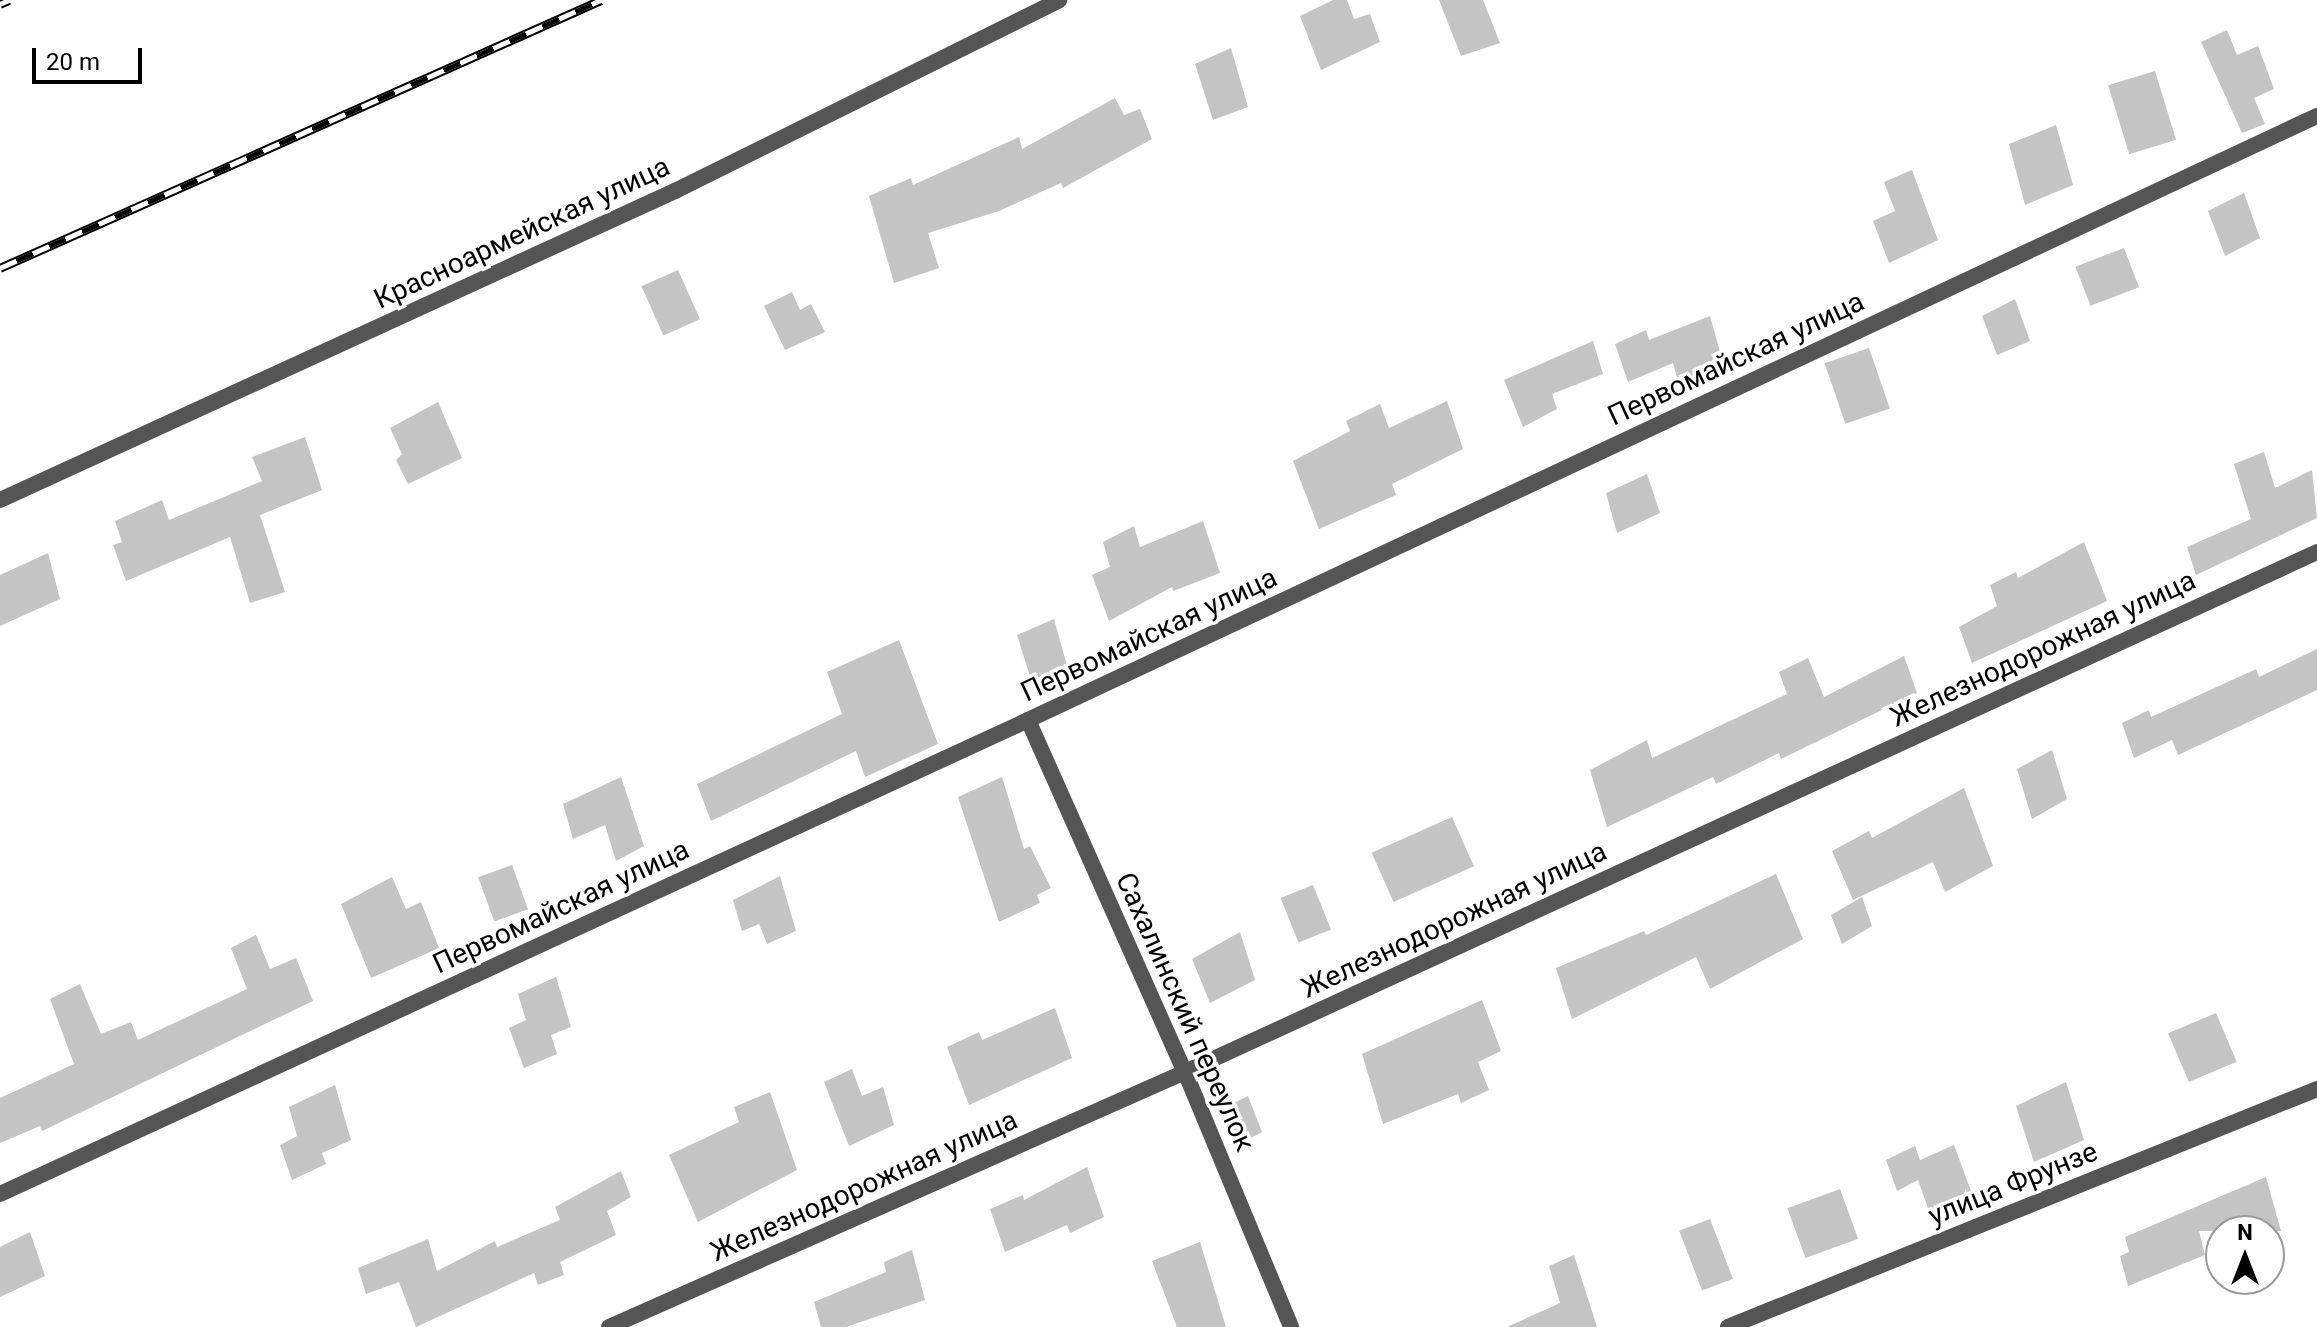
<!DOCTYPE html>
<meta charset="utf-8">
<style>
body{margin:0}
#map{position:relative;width:2317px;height:1327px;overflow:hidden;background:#fff;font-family:Roboto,sans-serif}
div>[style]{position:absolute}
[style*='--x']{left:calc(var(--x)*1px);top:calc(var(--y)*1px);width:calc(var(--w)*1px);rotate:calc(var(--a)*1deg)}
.building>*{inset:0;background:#c4c4c4;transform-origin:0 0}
.minor>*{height:16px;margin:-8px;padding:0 8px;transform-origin:8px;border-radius:8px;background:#555}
.rail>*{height:9px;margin-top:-4.5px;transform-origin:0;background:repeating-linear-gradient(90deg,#fff 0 18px,#000 0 36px);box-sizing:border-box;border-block:2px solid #000}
span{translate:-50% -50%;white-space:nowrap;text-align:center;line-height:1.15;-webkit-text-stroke:7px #fff;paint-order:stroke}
.street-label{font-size:28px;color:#000}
.north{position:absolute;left:2205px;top:1215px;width:80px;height:80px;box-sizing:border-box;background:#fff;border:2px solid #999;border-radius:50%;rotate:0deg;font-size:22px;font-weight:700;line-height:32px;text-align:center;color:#000}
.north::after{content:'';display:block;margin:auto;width:28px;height:36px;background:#000;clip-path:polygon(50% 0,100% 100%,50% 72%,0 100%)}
.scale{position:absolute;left:32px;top:48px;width:110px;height:36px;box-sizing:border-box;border:4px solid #000;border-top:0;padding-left:10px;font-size:24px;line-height:28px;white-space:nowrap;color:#000;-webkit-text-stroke:6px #fff;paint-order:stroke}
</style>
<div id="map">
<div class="building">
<i style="clip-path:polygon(1333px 0,1347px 0,1354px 19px,1370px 14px,1380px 42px,1321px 70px,1300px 16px)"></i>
<i style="clip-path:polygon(1439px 0,1483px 0,1500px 43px,1461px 56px)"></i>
<i style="clip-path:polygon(2227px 30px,2237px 55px,2258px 46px,2274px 89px,2254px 98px,2265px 124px,2242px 133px,2201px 42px)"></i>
<i style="clip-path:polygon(1231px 48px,1248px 107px,1213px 120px,1195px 64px)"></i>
<i style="left:2155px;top:71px;width:72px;height:49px;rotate:73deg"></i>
<i style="clip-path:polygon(1115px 98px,1124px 115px,1140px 109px,1152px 139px,1063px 188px,1061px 183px,999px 211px,928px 233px,939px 268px,894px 283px,869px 196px,911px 178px,913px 185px,1019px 137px,1022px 149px)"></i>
<i style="clip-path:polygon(2056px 125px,2073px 185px,2025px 205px,2009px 144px)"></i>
<i style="clip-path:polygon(1912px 170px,1938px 240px,1889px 263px,1873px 221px,1895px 211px,1884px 182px)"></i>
<i style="clip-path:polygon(2244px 193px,2260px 238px,2225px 256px,2208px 211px)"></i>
<i style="left:2124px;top:248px;width:42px;height:52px;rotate:69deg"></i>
<i style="left:678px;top:270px;width:54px;height:40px;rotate:66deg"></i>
<i style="clip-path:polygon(792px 292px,800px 310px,811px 304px,825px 332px,785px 350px,764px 306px)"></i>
<i style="clip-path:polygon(2015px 299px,2030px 341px,1997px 355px,1982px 316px)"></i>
<i style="clip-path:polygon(1710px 316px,1725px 370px,1680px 388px,1673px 363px,1628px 382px,1615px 344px,1646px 330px,1649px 340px)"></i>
<i style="clip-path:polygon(1593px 341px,1603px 374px,1552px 394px,1557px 409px,1523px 427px,1504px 380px)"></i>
<i style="left:1869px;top:348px;width:64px;height:47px;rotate:71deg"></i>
<i style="clip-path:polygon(1447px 401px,1463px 449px,1392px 484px,1396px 495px,1319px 529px,1293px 461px,1350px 431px,1346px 421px,1380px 404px,1389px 428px)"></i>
<i style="clip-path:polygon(438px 402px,462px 458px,408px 484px,396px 460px,402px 454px,390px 428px)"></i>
<i style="clip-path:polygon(305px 437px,322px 490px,260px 515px,285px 592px,250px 603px,230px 537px,126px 581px,113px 545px,122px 542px,115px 521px,162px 500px,169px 520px,262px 481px,252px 457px)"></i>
<i style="clip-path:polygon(2264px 452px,2275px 488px,2312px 470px,2317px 518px,2196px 575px,2187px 547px,2251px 519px,2234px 464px)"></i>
<i style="clip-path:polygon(1647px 474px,1660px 513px,1617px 533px,1606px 493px)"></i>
<i style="clip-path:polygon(1203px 521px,1220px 573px,1173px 591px,1172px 587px,1109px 621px,1092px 575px,1110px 567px,1103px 542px,1134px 526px,1140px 547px)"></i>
<i style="clip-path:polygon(2084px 542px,2107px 601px,1972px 663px,1959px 627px,1997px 606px,1990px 585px,2016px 572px,2018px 578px)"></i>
<i style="clip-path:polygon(48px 553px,60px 599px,0 626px,0 575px)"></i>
<i style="clip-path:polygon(1054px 619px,1069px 673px,1033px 686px,1017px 635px)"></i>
<i style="clip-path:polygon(899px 640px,938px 744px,865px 777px,856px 751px,711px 821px,697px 784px,842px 714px,827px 672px)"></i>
<i style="clip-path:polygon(2317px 649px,2317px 690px,2178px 755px,2172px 740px,2134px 758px,2122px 723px,2149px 710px,2151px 717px,2256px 669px,2259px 677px)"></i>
<i style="clip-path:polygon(1904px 656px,1917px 693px,1781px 759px,1779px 753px,1716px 784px,1713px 777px,1607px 827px,1590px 770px,1647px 740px,1652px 758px,1787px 694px,1779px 672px,1808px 658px,1824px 697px)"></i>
<i style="clip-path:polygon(2052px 750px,2067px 799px,2032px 819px,2017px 769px)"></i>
<i style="clip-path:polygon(621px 777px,644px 846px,616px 861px,605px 825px,573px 839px,563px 804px)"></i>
<i style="clip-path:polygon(1002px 777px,1024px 849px,1030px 846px,1051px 888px,1037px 895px,1040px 903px,999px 922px,958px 797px)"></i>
<i style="clip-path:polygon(1964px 788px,1993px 866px,1945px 892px,1933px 862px,1853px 900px,1832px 851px,1869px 831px,1872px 838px)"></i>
<i style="left:1452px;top:817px;width:54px;height:88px;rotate:66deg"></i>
<i style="left:512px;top:865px;width:47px;height:36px;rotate:70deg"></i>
<i style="clip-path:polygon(1776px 874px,1803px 939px,1710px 989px,1696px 957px,1572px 1019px,1556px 968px,1644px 931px,1646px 935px)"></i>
<i style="clip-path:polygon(780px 876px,796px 931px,767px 944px,759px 924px,742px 931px,733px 900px)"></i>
<i style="clip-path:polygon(392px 877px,406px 909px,421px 902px,439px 948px,371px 978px,341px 904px)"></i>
<i style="left:1313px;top:885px;width:48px;height:35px;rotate:68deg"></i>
<i style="clip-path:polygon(1862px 897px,1872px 926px,1842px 944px,1831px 915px)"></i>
<i style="clip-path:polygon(1240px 932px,1255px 980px,1210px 1003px,1192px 959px)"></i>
<i style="clip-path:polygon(256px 935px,270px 969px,296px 958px,313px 1001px,42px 1131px,40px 1126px,0 1143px,0 1098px,74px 1064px,50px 999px,80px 984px,101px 1034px,131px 1022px,138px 1040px,247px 989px,231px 948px)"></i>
<i style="clip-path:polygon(556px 977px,571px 1027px,551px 1035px,557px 1054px,524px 1068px,509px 1028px,526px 1020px,518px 994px)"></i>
<i style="clip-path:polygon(1482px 1000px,1501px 1051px,1478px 1062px,1489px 1090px,1461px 1103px,1458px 1094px,1383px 1124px,1362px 1054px)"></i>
<i style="clip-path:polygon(1055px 1008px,1072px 1058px,969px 1105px,947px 1047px,979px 1032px,982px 1040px)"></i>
<i style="left:2216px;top:1013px;width:53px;height:52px;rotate:67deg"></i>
<i style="clip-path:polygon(852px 1069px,862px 1096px,883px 1087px,894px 1125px,849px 1146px,824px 1082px)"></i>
<i style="clip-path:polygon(2066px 1082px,2084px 1140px,2034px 1162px,2016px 1106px)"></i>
<i style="clip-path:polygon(335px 1085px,351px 1140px,322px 1153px,326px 1164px,292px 1180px,280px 1145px,297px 1136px,289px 1107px)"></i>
<i style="clip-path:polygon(770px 1092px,797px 1170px,698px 1222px,669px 1155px,739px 1122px,734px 1107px)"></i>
<i style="clip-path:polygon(1248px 1096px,1262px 1132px,1234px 1147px,1220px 1110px)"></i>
<i style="clip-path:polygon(1954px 1145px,1971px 1191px,1929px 1211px,1918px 1180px,1897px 1191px,1886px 1160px,1915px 1146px,1920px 1160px)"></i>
<i style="clip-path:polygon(1087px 1167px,1104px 1217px,1070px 1233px,1067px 1225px,1005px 1252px,990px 1209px,1023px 1195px,1024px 1200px)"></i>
<i style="clip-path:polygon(621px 1171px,631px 1197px,607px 1211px,616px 1235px,560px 1262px,564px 1275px,538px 1285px,534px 1273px,416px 1327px,399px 1282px,366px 1294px,358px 1268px,428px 1239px,437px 1271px,495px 1241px,497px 1247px,560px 1220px,555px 1207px)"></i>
<i style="clip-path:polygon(2266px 1177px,2281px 1231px,2199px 1231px,2205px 1255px,2128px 1286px,2120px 1256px,2129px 1252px,2125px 1237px)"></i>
<i style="left:1840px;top:1189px;width:53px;height:56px;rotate:70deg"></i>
<i style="left:1710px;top:1219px;width:64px;height:33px;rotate:69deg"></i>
<i style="clip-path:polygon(30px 1232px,45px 1276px,0 1297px,0 1247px)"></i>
<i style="clip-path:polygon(1200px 1242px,1226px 1327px,1177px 1327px,1152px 1261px)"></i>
<i style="clip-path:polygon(912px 1250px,925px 1300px,846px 1327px,821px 1327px,814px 1302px,886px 1272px,884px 1262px)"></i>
<i style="clip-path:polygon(1574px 1255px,1597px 1327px,1507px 1327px,1560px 1303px,1549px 1266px)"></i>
</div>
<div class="minor">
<i style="--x:0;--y:500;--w:742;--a:-24.6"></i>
<i style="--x:675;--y:191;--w:429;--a:-26.4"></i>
<i style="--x:1028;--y:720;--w:385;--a:66"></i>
<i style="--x:1185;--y:1072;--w:276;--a:67.4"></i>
<i style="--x:0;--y:1194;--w:1132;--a:-24.75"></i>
<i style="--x:1028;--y:720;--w:1423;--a:-25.11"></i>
<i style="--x:609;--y:1327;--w:630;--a:-23.88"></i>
<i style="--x:1185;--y:1072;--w:1246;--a:-24.67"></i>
<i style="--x:1728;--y:1327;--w:635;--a:-22"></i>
</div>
<div class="rail">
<i style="--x:0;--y:4;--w:10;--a:-24"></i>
<i style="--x:0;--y:268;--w:658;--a:-24.03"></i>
</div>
<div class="street-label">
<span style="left:522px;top:233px;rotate:-25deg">Красноармейская улица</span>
<span style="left:1736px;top:359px;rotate:-25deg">Первомайская улица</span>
<span style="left:1149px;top:635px;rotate:-25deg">Первомайская улица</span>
<span style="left:2043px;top:649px;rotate:-25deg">Железнодорожная улица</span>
<span style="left:561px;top:907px;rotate:-25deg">Первомайская улица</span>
<span style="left:1454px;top:920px;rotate:-25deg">Железнодорожная улица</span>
<span style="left:1185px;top:1012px;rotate:66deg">Сахалинский переулок</span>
<span style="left:2013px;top:1184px;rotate:-22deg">улица Фрунзе</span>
<span style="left:864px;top:1186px;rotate:-24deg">Железнодорожная улица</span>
</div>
<div class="north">N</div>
<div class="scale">20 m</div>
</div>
